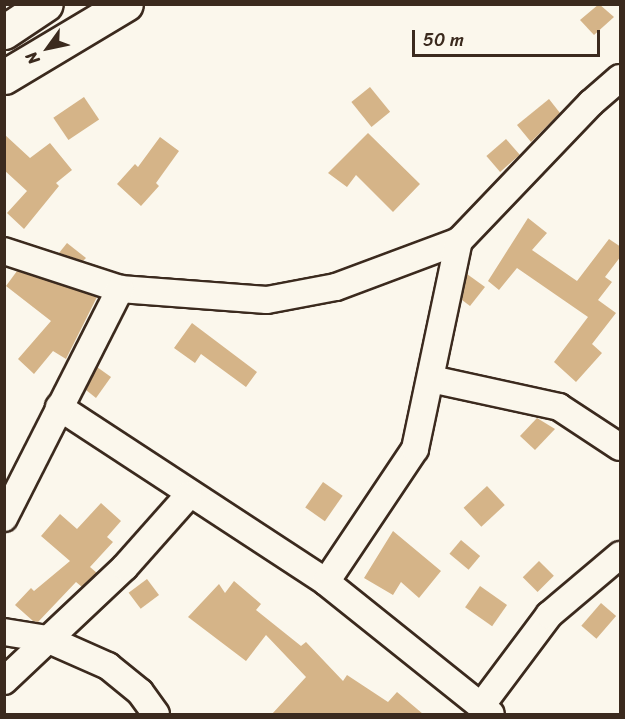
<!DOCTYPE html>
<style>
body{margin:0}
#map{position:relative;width:625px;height:719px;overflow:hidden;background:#fbf7ec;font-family:Sriracha,sans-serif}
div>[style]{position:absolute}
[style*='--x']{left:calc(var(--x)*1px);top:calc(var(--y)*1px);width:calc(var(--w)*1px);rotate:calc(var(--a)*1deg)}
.building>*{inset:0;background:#d5b488;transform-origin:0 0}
.roads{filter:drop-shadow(2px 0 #3b2a1e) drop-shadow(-2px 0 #3b2a1e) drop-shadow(0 2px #3b2a1e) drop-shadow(0 -2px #3b2a1e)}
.minor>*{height:26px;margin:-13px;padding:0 13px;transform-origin:13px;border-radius:13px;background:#fbf7ec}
.secondary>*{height:33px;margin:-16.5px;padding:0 16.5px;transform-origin:16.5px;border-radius:16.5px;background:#fbf7ec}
span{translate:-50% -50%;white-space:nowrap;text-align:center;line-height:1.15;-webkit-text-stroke:4.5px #fbf7ec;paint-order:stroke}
.frame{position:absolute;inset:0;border:6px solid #3b2a1e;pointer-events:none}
.north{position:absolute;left:18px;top:18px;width:60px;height:60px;-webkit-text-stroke:4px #fbf7ec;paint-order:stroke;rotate:237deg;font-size:16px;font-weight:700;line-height:24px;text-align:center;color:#3b2a1e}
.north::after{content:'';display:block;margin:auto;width:21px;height:27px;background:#3b2a1e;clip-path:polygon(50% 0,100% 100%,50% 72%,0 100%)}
.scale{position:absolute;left:412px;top:30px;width:188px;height:27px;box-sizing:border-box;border:3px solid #3b2a1e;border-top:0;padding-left:8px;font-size:18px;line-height:21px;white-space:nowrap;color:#3b2a1e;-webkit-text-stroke:4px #fbf7ec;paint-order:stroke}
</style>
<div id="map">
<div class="building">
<i style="clip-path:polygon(599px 4px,614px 17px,594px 35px,580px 20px)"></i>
<i style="left:370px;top:87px;width:32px;height:24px;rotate:51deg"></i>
<i style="left:84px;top:97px;width:27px;height:37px;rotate:56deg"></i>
<i style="clip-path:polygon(549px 99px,560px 113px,531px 142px,517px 125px)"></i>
<i style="clip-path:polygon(368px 133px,420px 184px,393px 212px,356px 175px,347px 187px,328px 173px)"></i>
<i style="clip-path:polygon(4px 134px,30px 158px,50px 143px,72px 170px,56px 183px,59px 186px,24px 229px,7px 213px,27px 191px,4px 170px)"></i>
<i style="clip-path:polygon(160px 137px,179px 151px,156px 183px,159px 186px,141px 206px,117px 184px,135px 164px,138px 167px)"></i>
<i style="left:506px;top:139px;width:21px;height:26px;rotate:49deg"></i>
<i style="clip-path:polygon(528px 218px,547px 233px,532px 250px,577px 281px,609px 239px,621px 247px,621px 256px,605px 277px,612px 282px,598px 300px,616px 313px,592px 344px,602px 353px,576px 382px,554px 362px,588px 317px,517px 268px,499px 290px,488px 281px)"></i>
<i style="clip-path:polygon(67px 243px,86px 258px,83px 261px,59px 253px)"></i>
<i style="clip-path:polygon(17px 271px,97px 297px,66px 359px,53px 351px,34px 374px,18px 359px,51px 321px,6px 286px)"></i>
<i style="clip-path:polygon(467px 274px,485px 287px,470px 306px,462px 300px)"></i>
<i style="clip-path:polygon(192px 323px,257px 372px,246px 387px,201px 354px,195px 363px,174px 348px)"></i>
<i style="clip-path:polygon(97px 367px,111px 377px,96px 398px,86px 390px)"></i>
<i style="clip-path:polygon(537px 418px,555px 429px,535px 450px,520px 436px)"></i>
<i style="left:323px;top:482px;width:24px;height:31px;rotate:35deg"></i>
<i style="left:487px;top:486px;width:26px;height:32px;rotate:47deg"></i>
<i style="clip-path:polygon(101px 503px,121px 521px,107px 537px,113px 542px,90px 567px,97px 573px,82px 587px,76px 582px,38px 622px,33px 621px,15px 605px,31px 588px,34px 591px,70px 561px,41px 536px,60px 514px,77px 529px)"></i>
<i style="clip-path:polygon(393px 531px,441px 571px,419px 598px,401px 582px,393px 595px,364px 578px)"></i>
<i style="left:461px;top:540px;width:25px;height:18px;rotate:40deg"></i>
<i style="left:539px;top:561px;width:21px;height:23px;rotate:45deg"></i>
<i style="left:147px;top:579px;width:20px;height:23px;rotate:53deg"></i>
<i style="clip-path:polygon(234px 581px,261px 604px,256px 610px,301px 646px,306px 642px,343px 681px,347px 675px,388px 702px,397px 692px,423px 714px,272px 714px,306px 677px,266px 635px,246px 661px,188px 617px,219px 584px,225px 593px)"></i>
<i style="left:480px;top:586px;width:33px;height:26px;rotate:35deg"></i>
<i style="left:601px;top:603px;width:20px;height:30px;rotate:41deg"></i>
</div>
<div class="roads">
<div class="minor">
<i style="--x:4;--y:251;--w:122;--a:18.1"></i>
<i style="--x:120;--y:289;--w:147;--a:4.3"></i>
<i style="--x:267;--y:300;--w:70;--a:-10.7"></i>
<i style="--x:336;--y:287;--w:131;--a:-20.5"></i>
<i style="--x:459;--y:241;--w:191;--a:-46.3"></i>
<i style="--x:591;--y:103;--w:38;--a:-41"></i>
<i style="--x:431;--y:379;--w:131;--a:12.3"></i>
<i style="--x:559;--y:407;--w:73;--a:33.3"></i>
<i style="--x:59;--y:407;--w:319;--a:33.2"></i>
<i style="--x:326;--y:582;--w:211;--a:38.7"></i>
<i style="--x:4;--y:518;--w:257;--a:-63.1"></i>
<i style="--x:326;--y:582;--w:160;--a:-56.2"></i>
<i style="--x:415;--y:449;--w:213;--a:-78.1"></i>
<i style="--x:4;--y:632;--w:44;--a:9.2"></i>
<i style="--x:47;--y:639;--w:67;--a:23.9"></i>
<i style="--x:108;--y:666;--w:41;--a:39.1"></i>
<i style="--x:140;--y:692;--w:27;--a:54"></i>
<i style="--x:4;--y:681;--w:166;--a:-43.3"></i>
<i style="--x:125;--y:567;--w:96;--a:-48.4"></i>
<i style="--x:481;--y:706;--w:114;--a:-53.2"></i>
<i style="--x:549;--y:615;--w:93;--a:-40.2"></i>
</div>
<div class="secondary">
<i style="--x:4;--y:32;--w:50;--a:-33.7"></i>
<i style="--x:4;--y:77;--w:142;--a:-30.9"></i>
</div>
</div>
<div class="frame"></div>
<div class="north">N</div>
<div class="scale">50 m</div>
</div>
